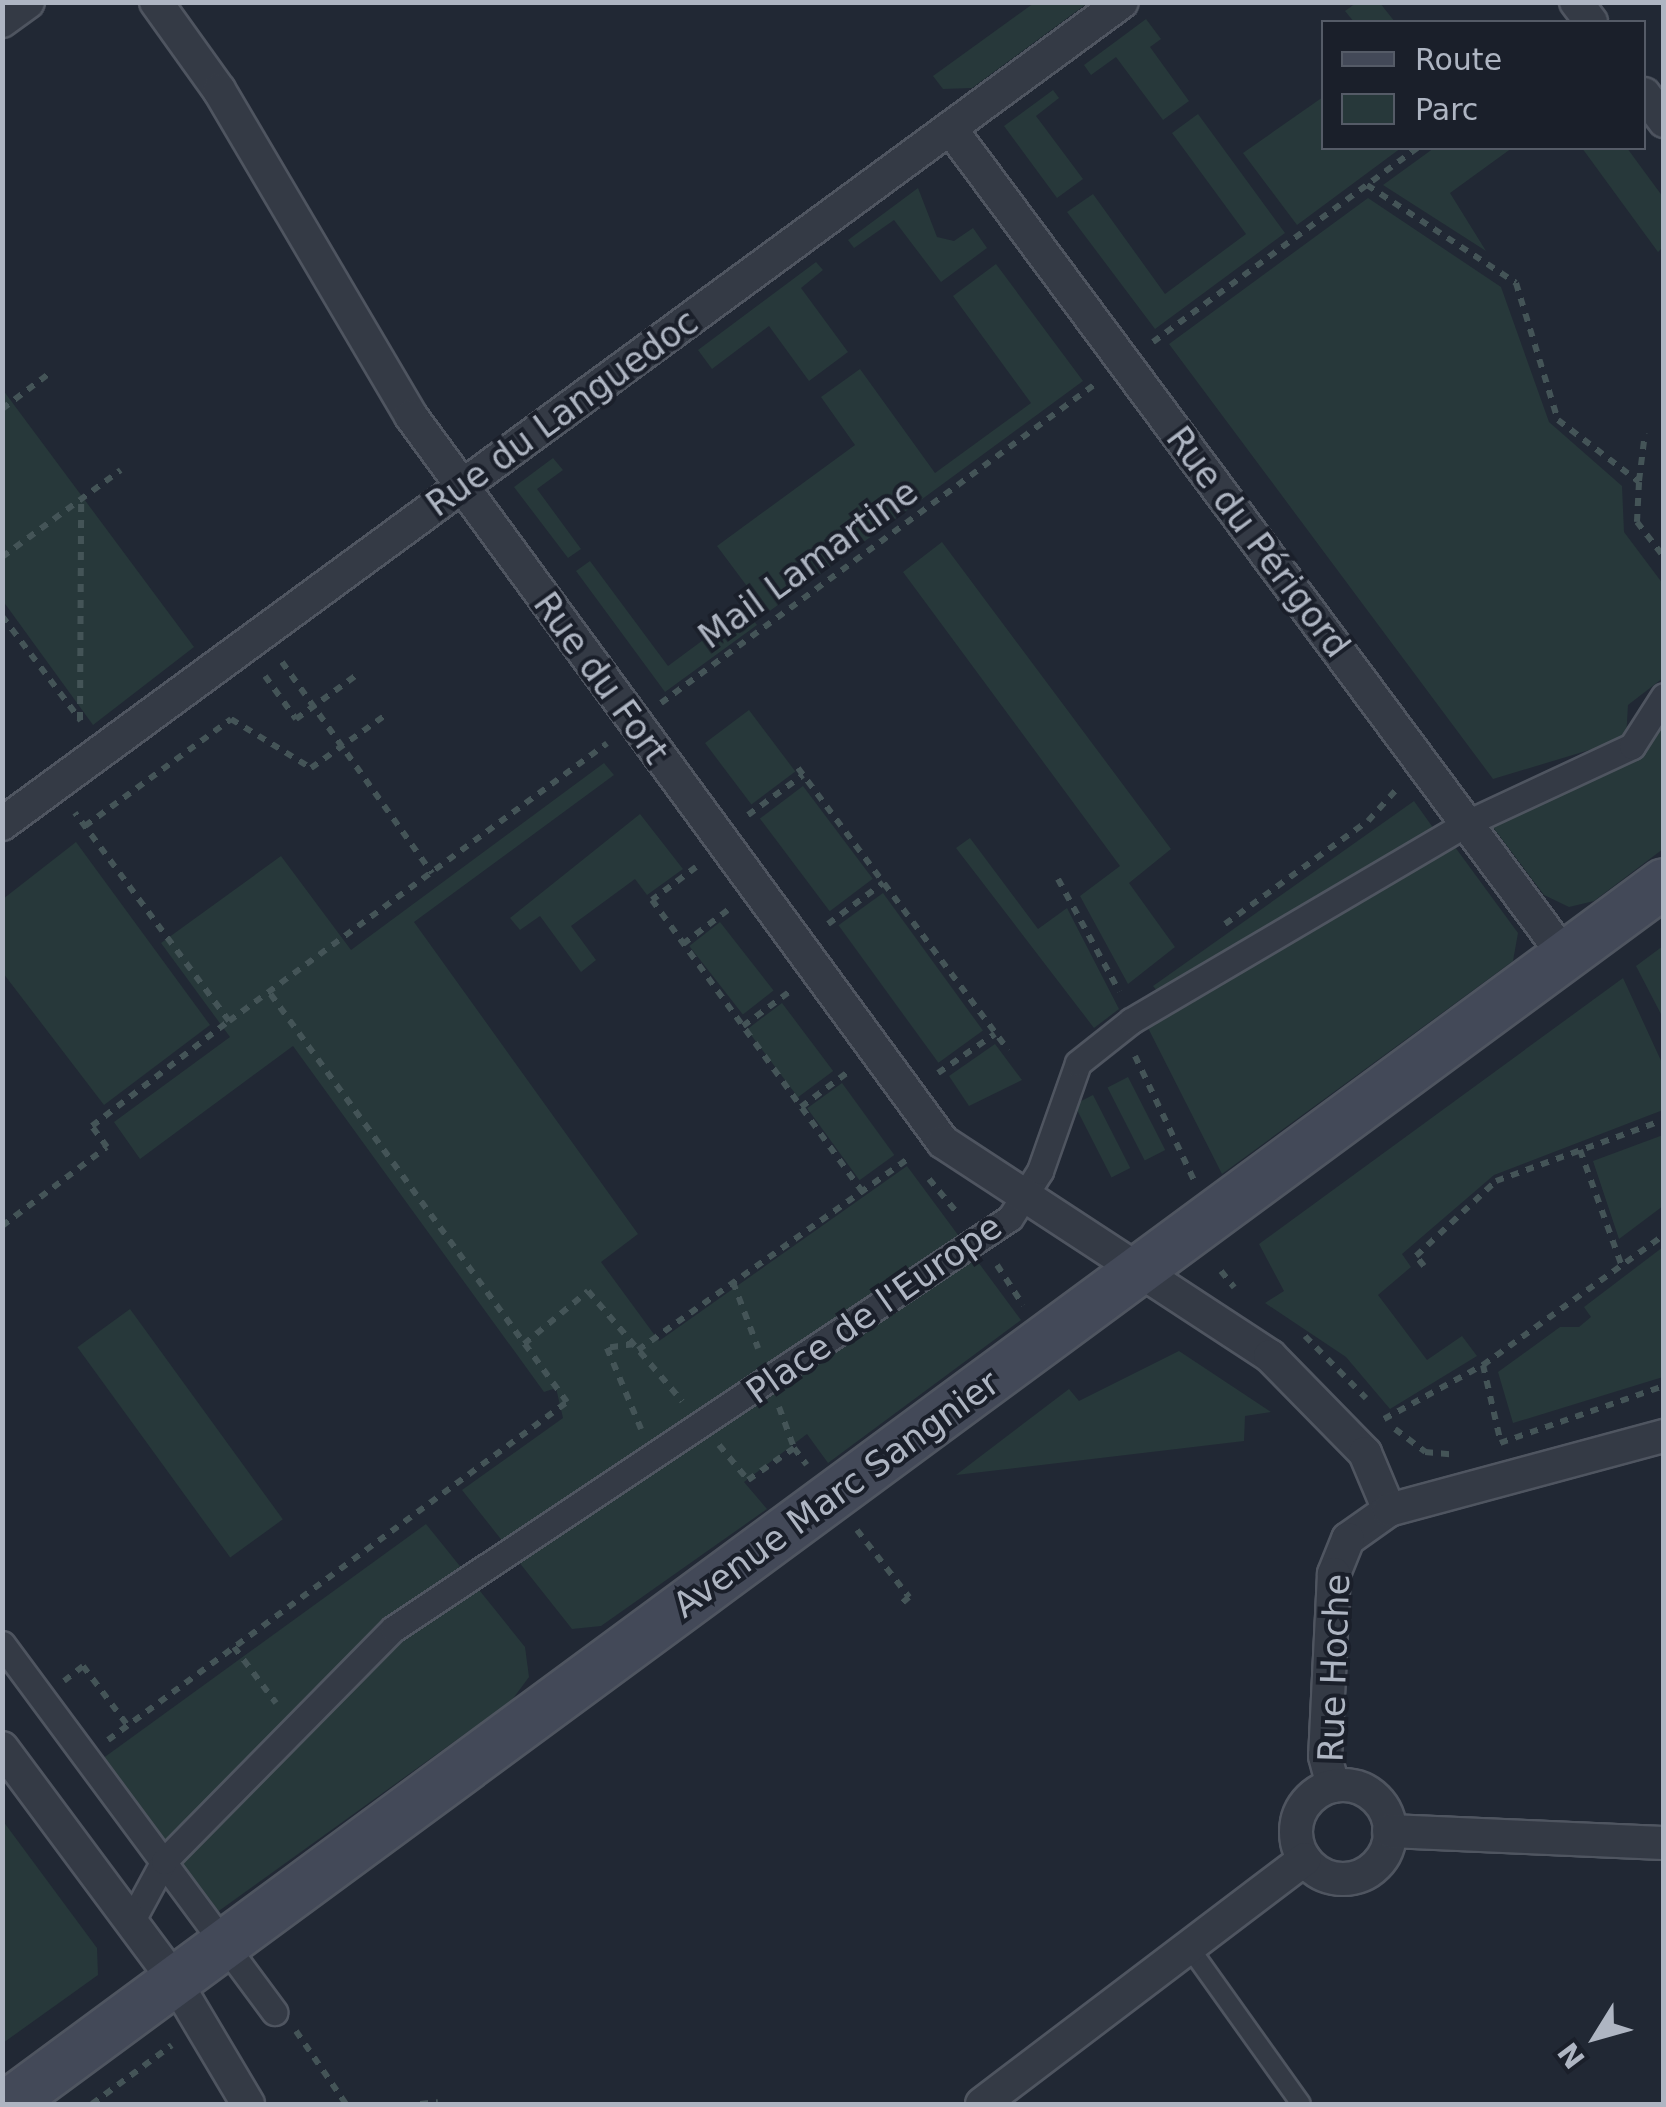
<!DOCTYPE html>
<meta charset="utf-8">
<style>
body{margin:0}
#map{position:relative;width:1666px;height:2107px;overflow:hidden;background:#212834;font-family:"DejaVu Sans",sans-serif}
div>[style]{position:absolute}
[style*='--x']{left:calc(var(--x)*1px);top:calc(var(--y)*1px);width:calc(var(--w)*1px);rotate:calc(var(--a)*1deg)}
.green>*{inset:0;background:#27383a;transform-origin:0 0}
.path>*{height:6px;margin-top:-3px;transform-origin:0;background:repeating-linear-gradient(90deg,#445457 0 8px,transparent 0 16px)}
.roads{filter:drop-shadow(2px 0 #4f5560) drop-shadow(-2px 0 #4f5560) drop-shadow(0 2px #4f5560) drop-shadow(0 -2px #4f5560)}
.service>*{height:18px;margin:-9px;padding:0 9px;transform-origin:9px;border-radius:9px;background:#343a45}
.pedestrian>*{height:25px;margin:-12.5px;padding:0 12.5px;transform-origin:12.5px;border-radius:12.5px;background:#343a45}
.minor>*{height:32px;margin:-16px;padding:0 16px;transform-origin:16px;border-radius:16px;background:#343a45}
.minor>.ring{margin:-16px;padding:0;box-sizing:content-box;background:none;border:32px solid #343a45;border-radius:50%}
.secondary>*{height:48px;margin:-24px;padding:0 24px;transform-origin:24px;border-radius:24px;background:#434958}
span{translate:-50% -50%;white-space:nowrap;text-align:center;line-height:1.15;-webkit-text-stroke:8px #1a1f2a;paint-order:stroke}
.street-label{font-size:35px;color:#aeb5c2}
.frame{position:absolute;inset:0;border:5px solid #aeb5c2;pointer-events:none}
.legend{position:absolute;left:1321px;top:20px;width:325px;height:130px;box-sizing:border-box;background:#1a1f2a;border:2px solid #555b67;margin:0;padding:12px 18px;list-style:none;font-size:30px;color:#aeb5c2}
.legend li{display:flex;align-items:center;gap:20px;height:50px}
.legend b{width:50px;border:2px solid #555b67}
.north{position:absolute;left:1546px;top:1987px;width:100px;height:100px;-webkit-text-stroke:8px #1a1f2a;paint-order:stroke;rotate:233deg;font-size:28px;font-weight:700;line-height:40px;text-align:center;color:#aeb5c2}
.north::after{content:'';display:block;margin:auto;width:35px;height:45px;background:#aeb5c2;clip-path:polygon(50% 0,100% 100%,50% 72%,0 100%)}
</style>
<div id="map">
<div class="green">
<i style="clip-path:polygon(1034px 3px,1085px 5px,972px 88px,943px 89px,933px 76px)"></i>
<i style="clip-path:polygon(1356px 3px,1380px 3px,1395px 22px,1354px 22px,1345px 11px)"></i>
<i style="clip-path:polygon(1146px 19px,1161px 39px,1150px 47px,1189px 101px,1163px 120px,1116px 57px,1091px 75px,1084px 65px)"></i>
<i style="clip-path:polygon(1053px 90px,1059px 98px,1036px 116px,1083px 179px,1057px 198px,1004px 126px)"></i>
<i style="clip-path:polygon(1323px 97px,1324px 148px,1401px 148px,1297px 225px,1243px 153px)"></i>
<i style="clip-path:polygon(1198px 114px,1285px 233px,1155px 329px,1067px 212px,1093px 194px,1165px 294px,1246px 234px,1172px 133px)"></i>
<i style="clip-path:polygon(1434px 148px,1512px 148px,1450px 193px,1486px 251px,1383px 185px)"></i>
<i style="clip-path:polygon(1582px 148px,1627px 148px,1663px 197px,1663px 247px,1658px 252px)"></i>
<i style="clip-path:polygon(918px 188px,937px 237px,954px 241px,973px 228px,987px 248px,941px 282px,894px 220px,854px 248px,848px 240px)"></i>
<i style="clip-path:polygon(1368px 198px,1501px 287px,1549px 422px,1622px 486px,1624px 532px,1663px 584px,1663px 678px,1628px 705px,1626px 739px,1493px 779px,1169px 344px)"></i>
<i style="clip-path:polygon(816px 262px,823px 270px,801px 288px,848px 352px,809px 381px,769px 326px,712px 369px,698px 350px)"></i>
<i style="clip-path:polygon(996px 264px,1083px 381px,767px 613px,717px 546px,855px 445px,821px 397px,860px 369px,935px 473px,1031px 403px,953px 296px)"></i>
<i style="clip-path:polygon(3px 390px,194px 647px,93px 725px,3px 601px)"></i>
<i style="clip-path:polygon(553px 458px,563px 470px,537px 489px,581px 549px,568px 558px,514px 487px)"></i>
<i style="clip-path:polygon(942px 542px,1171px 849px,1129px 883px,1175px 947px,1128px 984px,1080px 896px,1120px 866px,903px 572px)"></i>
<i style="clip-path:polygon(590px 561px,668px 666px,745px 609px,757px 625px,665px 692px,576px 571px)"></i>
<i style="left:749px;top:710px;width:77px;height:55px;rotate:53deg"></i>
<i style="clip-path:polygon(1663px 717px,1663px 849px,1594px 901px,1569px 907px,1544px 895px,1489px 822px,1641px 756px)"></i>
<i style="clip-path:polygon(604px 763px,614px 775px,414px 922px,638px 1234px,601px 1262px,659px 1341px,907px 1166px,1021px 1320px,828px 1463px,807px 1434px,744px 1482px,767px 1509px,601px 1626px,572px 1629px,462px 1490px,563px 1418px,556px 1388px,544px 1392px,293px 1046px,140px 1159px,114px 1122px,230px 1037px,161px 943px,281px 856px,351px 950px)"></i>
<i style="left:803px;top:786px;width:116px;height:54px;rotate:53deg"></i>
<i style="clip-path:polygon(1414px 801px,1434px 829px,1158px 992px,1153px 986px)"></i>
<i style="clip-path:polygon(640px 814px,683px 869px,647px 895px,635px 879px,571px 926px,596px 960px,581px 972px,540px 916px,520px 930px,510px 918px)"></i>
<i style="clip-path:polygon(970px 838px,1038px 929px,1067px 908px,1119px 1009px,1094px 1028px,956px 848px)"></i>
<i style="clip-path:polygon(76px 842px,210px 1025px,104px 1105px,3px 973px,3px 899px)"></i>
<i style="clip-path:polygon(1455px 847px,1518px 933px,1513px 961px,1222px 1174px,1146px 1024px)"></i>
<i style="left:883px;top:893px;width:170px;height:55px;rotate:54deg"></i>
<i style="left:720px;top:922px;width:87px;height:39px;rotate:52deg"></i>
<i style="clip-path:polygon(1663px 946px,1663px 1018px,1636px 966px)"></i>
<i style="clip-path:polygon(1623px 978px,1663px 1065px,1663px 1110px,1494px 1175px,1402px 1254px,1411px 1267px,1378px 1295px,1427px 1360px,1462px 1336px,1477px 1356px,1390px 1409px,1346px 1357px,1265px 1303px,1284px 1291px,1259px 1244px)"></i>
<i style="left:782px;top:1003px;width:85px;height:44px;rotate:53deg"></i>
<i style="clip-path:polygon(995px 1044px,1022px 1080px,969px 1106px,949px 1076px)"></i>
<i style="left:1128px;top:1077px;width:82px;height:23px;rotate:63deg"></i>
<i style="left:842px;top:1083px;width:89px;height:43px;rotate:54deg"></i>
<i style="left:1093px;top:1095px;width:82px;height:21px;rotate:63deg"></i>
<i style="clip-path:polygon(1663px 1135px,1663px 1206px,1619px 1239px,1593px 1161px)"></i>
<i style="clip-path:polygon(1663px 1247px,1663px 1377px,1513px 1423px,1498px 1372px,1560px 1327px,1579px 1327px,1591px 1317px,1584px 1307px)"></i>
<i style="left:130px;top:1309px;width:260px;height:65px;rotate:54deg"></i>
<i style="clip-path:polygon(1179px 1351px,1271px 1412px,1245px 1416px,1244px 1441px,956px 1475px,1069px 1389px,1079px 1401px)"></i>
<i style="clip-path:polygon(426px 1524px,525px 1647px,529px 1677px,512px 1700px,216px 1913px,102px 1759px)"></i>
<i style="clip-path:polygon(3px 1821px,97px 1948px,98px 1975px,3px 2043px)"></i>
</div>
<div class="path">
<i style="--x:1367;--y:185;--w:178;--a:33.3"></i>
<i style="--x:1516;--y:283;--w:143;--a:73"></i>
<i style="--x:1558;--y:420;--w:102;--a:37.4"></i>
<i style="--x:1639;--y:482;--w:40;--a:92.9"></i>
<i style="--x:1637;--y:522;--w:44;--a:52.4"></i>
<i style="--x:1153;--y:342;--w:328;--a:-36.3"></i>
<i style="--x:2;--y:409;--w:60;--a:-36.9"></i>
<i style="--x:1639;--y:481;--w:48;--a:-82.9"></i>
<i style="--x:2;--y:557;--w:147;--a:-36.2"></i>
<i style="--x:2;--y:616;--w:131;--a:53"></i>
<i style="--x:282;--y:662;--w:259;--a:54.6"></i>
<i style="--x:265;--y:676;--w:53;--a:54.2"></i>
<i style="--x:296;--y:719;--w:77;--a:-36"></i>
<i style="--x:661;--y:703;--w:542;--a:-36.3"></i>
<i style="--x:80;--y:720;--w:221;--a:-89.7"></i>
<i style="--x:798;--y:768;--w:352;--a:53.3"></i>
<i style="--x:748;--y:815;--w:68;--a:-36"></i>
<i style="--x:85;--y:826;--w:181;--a:-36.2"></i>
<i style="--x:231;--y:719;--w:94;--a:31.5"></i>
<i style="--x:311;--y:768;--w:93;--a:-35.4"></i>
<i style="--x:696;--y:867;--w:55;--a:143.1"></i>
<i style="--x:652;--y:900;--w:359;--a:54.2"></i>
<i style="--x:1058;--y:879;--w:128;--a:61.4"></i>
<i style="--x:828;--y:924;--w:69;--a:-36.7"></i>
<i style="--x:1225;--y:924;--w:176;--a:-35.8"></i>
<i style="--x:1368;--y:821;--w:42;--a:-47.9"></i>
<i style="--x:683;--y:944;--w:56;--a:-37.1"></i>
<i style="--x:229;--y:1021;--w:469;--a:-36.3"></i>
<i style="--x:743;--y:1026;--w:57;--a:-36.5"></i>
<i style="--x:1135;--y:1056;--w:137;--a:64.6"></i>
<i style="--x:938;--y:1073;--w:69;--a:-34.4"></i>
<i style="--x:801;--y:1107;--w:59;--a:-36.7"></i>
<i style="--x:1580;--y:1150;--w:121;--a:70.2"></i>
<i style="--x:929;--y:1179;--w:47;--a:50.2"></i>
<i style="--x:2;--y:1226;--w:131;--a:-37"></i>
<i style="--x:107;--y:1147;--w:26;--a:-126"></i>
<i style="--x:92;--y:1126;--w:173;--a:-37.5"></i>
<i style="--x:229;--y:1021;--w:259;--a:-126.5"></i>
<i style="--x:997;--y:1265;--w:48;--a:57"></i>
<i style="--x:1424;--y:1266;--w:13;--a:-129"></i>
<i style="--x:1416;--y:1256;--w:110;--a:-43.2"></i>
<i style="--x:1496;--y:1181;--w:179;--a:-20"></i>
<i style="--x:1221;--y:1271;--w:21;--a:51"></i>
<i style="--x:733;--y:1282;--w:71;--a:69.3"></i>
<i style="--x:1305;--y:1336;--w:87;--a:45.5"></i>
<i style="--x:524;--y:1344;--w:83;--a:-39.6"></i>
<i style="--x:588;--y:1291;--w:145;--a:49.5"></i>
<i style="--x:634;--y:1344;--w:27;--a:172"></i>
<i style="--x:607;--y:1348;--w:88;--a:67.2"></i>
<i style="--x:638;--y:1350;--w:334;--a:-35.3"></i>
<i style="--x:1483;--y:1365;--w:76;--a:77.1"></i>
<i style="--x:779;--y:1407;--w:44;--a:69.9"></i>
<i style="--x:1384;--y:1419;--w:113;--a:-28.6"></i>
<i style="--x:1483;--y:1365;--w:223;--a:-35.7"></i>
<i style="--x:1395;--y:1429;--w:38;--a:37"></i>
<i style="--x:1425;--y:1452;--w:25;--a:5"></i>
<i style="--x:1500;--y:1443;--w:174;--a:-19.2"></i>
<i style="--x:719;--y:1445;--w:45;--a:50.4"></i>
<i style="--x:748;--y:1480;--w:56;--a:-34.8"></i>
<i style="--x:794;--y:1448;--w:21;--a:53"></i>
<i style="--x:857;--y:1530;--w:85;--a:52.2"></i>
<i style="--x:909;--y:1597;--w:9;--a:139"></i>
<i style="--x:234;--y:1647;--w:70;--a:53.1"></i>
<i style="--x:64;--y:1681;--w:24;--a:-38"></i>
<i style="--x:83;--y:1666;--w:75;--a:53.1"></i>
<i style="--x:108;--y:1740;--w:570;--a:-36.37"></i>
<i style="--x:567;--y:1402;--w:507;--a:-126.01"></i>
<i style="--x:296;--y:2031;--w:88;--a:55.6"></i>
<i style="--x:92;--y:2104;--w:99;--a:-36.4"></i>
<i style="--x:420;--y:2104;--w:18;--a:-6"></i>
</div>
<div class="roads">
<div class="service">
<i style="--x:1187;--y:1944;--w:196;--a:54.5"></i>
</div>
<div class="pedestrian">
<i style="--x:2;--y:1644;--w:458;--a:53.5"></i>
<i style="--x:131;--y:1922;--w:69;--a:-61.6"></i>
<i style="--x:164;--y:1861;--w:326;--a:-45.4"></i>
<i style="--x:393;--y:1629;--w:741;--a:-33.67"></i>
<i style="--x:1010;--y:1218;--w:56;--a:-57.4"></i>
<i style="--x:1040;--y:1171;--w:114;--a:-70.6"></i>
<i style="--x:1078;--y:1063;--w:68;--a:-38.4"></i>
<i style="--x:1131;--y:1021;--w:390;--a:-30.5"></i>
<i style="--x:1467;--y:823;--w:182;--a:-25"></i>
<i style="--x:1632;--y:746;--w:59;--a:-57.4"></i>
</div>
<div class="minor">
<i style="--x:156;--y:2;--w:108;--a:54.4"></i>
<i style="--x:219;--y:90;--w:378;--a:59.5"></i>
<i style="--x:411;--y:416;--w:900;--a:53.77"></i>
<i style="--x:943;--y:1142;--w:391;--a:33.2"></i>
<i style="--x:1270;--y:1356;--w:136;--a:45.6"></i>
<i style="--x:1365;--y:1453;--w:62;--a:67.2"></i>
<i style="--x:1389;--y:1510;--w:50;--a:144.7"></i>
<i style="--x:1348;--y:1539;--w:38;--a:112"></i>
<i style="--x:1334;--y:1574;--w:182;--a:92.8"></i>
<i style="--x:1325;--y:1756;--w:31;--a:75"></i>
<i style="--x:1576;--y:2;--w:25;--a:53"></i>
<i style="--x:2;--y:21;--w:32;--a:-36"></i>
<i style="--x:1644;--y:94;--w:34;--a:53"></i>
<i style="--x:950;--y:128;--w:1031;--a:53.4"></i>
<i style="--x:2;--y:824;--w:1389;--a:-36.28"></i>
<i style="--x:1389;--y:1510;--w:285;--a:-15.1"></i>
<i style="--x:2;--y:1748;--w:290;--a:53.4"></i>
<i style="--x:175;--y:1981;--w:143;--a:59.3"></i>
<i class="ring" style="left:1296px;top:1785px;width:62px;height:62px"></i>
<i style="--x:1389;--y:1831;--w:275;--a:2.5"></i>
<i style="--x:982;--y:2104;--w:405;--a:-37.2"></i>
</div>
<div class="secondary">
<i style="--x:8;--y:2104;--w:2057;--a:-36.4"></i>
</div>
</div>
<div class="street-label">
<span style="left:562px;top:413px;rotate:-36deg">Rue du Languedoc</span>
<span style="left:1258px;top:542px;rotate:53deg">Rue du Périgord</span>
<span style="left:808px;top:564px;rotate:-36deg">Mail Lamartine</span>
<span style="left:601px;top:678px;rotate:54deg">Rue du Fort</span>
<span style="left:874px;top:1309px;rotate:-35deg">Place de l'Europe</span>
<span style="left:836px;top:1494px;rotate:-36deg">Avenue Marc Sangnier</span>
<span style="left:1334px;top:1668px;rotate:-88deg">Rue Hoche</span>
</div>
<div class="frame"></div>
<ul class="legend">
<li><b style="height:12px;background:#434958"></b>Route</li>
<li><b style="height:28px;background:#27383a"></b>Parc</li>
</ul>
<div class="north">N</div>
</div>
